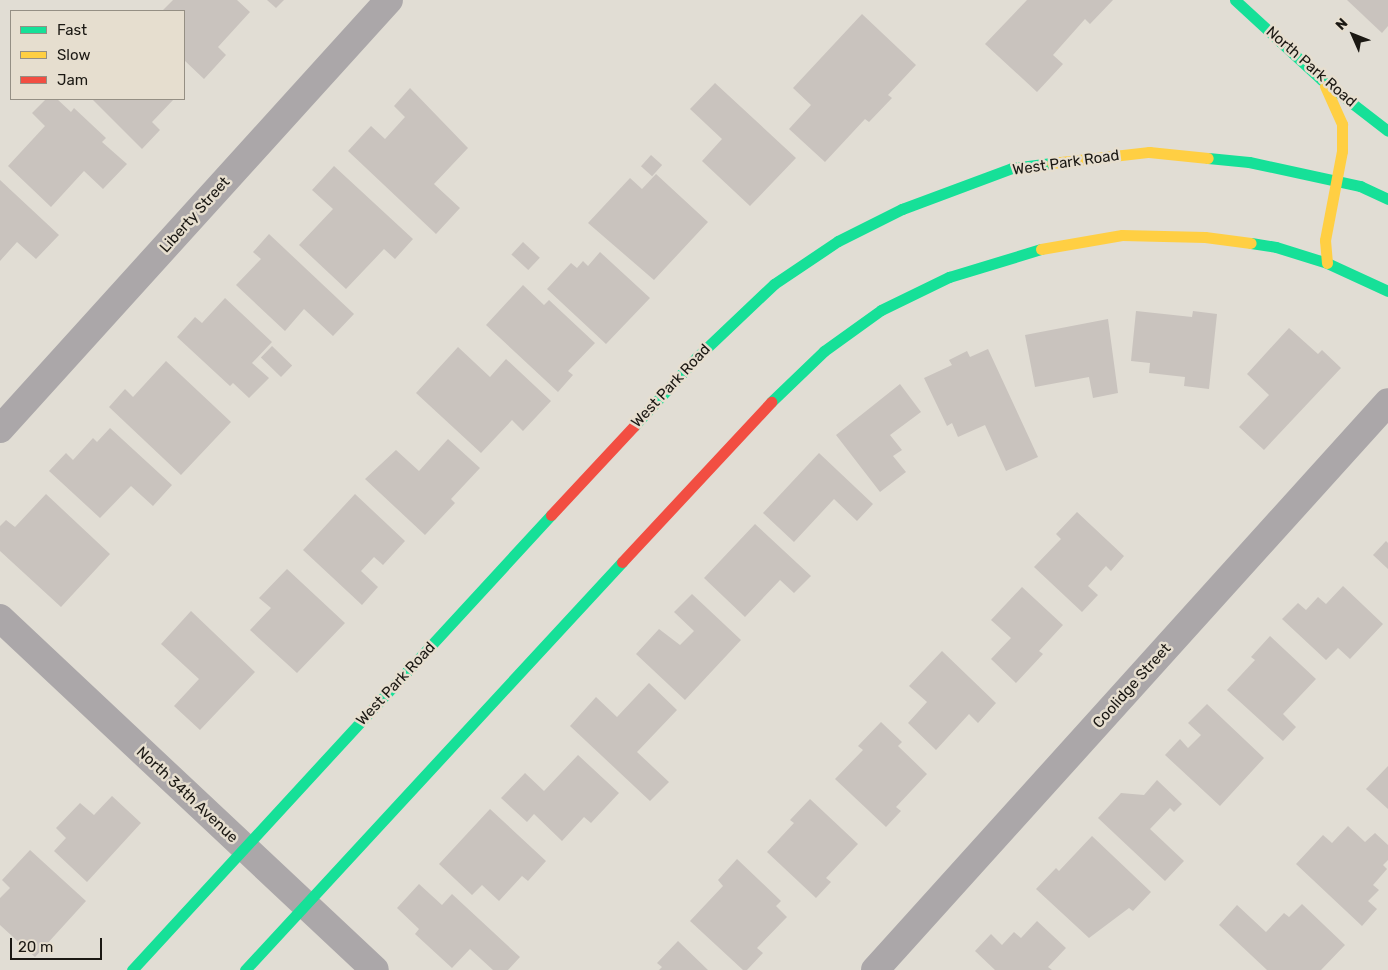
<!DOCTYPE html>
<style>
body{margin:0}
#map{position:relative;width:1388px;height:970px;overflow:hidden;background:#e1ddd4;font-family:Rubik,sans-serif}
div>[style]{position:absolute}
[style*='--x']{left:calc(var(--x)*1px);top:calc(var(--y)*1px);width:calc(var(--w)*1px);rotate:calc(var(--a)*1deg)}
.building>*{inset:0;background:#c9c3be;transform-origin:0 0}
.street>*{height:28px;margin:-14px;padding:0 14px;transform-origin:14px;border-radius:14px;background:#aba7a9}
.fast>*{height:11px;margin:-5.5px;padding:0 5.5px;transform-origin:5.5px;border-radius:5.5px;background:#16e098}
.slow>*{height:11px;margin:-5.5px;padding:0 5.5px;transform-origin:5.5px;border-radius:5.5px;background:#ffcf43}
.jam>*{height:11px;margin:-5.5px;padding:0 5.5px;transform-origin:5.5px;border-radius:5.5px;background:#f24e42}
span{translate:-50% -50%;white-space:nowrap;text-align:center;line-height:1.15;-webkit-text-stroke:5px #e6decf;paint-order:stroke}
.street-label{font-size:15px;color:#1b1813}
.legend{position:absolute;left:10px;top:10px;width:175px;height:90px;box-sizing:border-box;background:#e6decf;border:1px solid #958f84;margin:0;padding:6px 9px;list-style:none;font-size:15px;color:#1b1813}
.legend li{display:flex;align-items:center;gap:10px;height:25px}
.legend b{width:25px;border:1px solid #958f84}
.north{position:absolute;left:1328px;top:10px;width:50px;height:50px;-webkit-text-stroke:4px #e6decf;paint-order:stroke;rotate:314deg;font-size:14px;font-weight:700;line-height:20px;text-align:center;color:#1b1813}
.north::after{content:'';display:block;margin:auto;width:18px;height:22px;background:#1b1813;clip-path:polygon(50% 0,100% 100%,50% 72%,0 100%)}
.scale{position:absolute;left:10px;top:938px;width:92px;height:22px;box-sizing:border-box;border:2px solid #1b1813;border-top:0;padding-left:6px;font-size:15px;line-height:18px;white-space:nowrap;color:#1b1813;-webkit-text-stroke:4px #e6decf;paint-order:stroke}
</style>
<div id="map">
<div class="building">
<i style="clip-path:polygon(173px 0,237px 0,250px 12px,218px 47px,226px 55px,204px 79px,184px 60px,184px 11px,162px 11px)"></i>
<i style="clip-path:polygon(267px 0,284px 0,276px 8px)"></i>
<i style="clip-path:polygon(1027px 0,1113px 0,1090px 24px,1085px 19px,1053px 55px,1063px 64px,1037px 92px,985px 44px)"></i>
<i style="clip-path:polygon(1347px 0,1388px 0,1388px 26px,1382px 33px)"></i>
<i style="clip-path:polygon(862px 14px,916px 65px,888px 95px,892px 98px,869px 122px,865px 119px,825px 162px,789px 129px,811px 105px,793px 88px)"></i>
<i style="clip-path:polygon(715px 83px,796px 158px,750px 206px,702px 161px,722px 139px,690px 109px)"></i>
<i style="clip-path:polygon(410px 88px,468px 148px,434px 184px,460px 208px,436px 234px,348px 151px,371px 126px,385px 139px,405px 117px,394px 106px)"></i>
<i style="clip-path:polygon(46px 99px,57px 99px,71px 112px,74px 108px,106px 138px,102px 142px,127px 164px,103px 189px,84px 171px,51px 207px,8px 166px,45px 126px,32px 113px)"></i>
<i style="clip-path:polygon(92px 99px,174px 99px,152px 122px,160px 130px,142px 149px)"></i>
<i style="left:651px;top:155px;width:15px;height:15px;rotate:42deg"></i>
<i style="clip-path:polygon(334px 166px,413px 239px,395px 259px,384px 249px,346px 289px,299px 245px,333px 209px,312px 190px)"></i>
<i style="clip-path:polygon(656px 174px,708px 222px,654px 280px,588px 223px,630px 178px,642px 189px)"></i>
<i style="clip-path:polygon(0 180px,59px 235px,36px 259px,17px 242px,0 261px)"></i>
<i style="clip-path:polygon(269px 234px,354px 314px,333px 336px,304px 309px,285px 331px,236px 285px,261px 259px,253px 252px)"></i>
<i style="left:523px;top:242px;width:23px;height:17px;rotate:43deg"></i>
<i style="clip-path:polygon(600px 252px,650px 298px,606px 344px,547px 289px,571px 263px,577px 268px,583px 261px,588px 266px)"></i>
<i style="clip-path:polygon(523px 285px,544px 305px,549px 300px,595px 343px,568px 371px,573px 375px,558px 392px,486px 325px)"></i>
<i style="clip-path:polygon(225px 298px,272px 342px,252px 363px,269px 378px,249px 398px,233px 383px,230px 386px,177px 337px,195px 317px,202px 323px)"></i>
<i style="clip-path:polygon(1136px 311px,1192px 317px,1193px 311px,1217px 314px,1209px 389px,1184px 386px,1185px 377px,1149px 373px,1150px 363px,1131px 361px)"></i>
<i style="clip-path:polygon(1108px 319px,1118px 393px,1093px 398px,1089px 377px,1035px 387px,1025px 335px)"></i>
<i style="clip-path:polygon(1289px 328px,1318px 354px,1322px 350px,1341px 368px,1264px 450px,1239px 427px,1269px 395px,1247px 374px)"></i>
<i style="left:272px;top:346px;width:28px;height:16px;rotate:44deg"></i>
<i style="clip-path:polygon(458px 347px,490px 377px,506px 359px,551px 401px,523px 431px,512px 420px,481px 453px,416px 393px)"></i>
<i style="clip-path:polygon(988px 349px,1038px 457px,1006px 471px,985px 425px,958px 437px,952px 423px,947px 426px,924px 378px,952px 365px,949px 360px,967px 351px,970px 357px)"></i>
<i style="clip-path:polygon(166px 361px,231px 422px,181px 475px,109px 407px,125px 389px,133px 397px)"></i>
<i style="clip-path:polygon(900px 384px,921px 412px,890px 435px,902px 450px,893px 456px,906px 472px,880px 492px,836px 435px)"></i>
<i style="clip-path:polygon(110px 428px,172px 485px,153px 506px,131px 486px,100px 518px,49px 471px,66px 453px,73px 460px,93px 438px,97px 442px)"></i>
<i style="clip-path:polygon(448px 439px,480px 468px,451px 499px,455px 503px,425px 535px,365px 479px,396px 450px,419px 471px)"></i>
<i style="clip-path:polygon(819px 453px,873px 504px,857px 521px,834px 499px,794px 542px,763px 513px)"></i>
<i style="clip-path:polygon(46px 494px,110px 554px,61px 607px,0 551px,0 526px,6px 520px,15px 527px)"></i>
<i style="clip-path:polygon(355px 494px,405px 541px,383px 565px,374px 557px,361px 571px,378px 587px,362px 605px,303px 550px)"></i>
<i style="clip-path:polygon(1077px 512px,1124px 556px,1111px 571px,1106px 566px,1088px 586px,1098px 595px,1082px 612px,1034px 567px,1061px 539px,1056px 534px)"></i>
<i style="clip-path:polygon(755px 524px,811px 576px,794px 593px,780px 580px,745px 617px,704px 578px)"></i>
<i style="clip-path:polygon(1386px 541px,1388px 543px,1388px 569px,1373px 555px)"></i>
<i style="clip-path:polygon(287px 569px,345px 623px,297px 673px,250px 630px,271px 608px,259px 598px)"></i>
<i style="clip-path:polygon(1343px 586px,1383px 624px,1350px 659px,1338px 648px,1326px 660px,1282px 619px,1298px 603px,1306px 610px,1318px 597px,1326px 604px)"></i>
<i style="clip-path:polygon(1022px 587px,1063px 625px,1039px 651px,1043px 654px,1016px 683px,991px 659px,1011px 638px,991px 620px)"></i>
<i style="clip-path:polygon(692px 594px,741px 640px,685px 700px,636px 654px,659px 629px,680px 645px,694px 631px,674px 612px)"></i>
<i style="clip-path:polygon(191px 611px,255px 672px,200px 730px,174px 706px,199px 679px,161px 644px)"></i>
<i style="clip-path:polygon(1270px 636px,1316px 679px,1283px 714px,1296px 727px,1283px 741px,1227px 690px,1255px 660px,1251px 657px)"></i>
<i style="clip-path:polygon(942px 651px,996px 703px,978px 723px,969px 714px,936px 750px,908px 723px,927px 702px,909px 686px)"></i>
<i style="clip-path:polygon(649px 683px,677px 710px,637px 752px,669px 782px,650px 801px,570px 726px,596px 697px,617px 717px)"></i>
<i style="clip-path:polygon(1207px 704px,1264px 758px,1220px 806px,1165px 755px,1180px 739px,1188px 748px,1201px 735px,1188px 723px)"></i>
<i style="clip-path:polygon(881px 722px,902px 742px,898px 746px,927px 774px,896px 807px,901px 811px,886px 827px,835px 779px,863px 750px,858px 746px)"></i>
<i style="clip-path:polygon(578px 755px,619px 793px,591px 823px,584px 817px,562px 841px,534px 814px,527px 822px,501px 798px,525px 773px,544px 791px)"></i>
<i style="clip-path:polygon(1388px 766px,1388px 809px,1366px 789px)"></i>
<i style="clip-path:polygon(1157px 780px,1182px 804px,1174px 812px,1170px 808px,1150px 829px,1184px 861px,1165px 881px,1098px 818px,1121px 793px,1144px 795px)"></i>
<i style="clip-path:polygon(112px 796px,141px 823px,87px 882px,54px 851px,66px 838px,56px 828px,80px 803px,94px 815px)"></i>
<i style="clip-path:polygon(810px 799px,858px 844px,826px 878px,831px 882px,816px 898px,767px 852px,794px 823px,790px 820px)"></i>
<i style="clip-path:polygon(490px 809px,546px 861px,528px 881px,522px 876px,499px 901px,482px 885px,472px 895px,439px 864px)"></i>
<i style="clip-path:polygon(1348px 826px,1365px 842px,1375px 833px,1388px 845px,1388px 860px,1383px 865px,1387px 869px,1373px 885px,1379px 890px,1368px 901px,1377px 909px,1362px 926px,1296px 864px,1323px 835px,1332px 843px)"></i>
<i style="clip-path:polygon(1092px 836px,1151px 892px,1133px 911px,1129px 908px,1089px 938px,1036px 889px,1056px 868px,1059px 871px)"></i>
<i style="clip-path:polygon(30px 850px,86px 901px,35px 957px,0 925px,0 898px,10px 888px,2px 880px)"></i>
<i style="clip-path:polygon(737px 859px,781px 901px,776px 906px,787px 917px,757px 948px,763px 953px,747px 970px,743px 970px,690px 921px,723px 886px,718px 880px)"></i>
<i style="clip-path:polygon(419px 884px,442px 905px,452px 894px,520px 957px,508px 970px,493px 970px,470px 949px,452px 968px,415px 934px,419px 929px,397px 908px)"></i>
<i style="clip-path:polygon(1302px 904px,1345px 945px,1321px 970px,1267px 970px,1219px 925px,1237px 905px,1266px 932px,1284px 913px,1289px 917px)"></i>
<i style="clip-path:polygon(1037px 921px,1066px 948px,1048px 967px,1052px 970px,995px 970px,975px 951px,991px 934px,1002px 945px,1014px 932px,1021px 938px)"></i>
<i style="clip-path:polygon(678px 941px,708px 970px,659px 970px,662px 967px,657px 963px)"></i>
</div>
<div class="street">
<i style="--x:0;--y:429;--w:579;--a:-47.8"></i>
<i style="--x:0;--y:618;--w:514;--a:43.19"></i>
<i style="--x:875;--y:970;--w:765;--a:-47.91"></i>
</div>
<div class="fast">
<i style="--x:1235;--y:0;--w:118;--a:42.6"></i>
<i style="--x:1322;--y:80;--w:83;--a:37.7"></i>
<i style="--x:1208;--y:158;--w:41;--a:5.6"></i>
<i style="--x:1249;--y:162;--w:114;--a:12.2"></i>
<i style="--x:1360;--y:186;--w:31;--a:25"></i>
<i style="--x:1251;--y:243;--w:25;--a:9"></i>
<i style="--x:1276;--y:247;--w:53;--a:17.4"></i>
<i style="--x:1327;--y:263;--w:67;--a:24.7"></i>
<i style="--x:771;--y:402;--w:74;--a:-43.9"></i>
<i style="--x:824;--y:351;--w:70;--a:-35.7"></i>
<i style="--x:881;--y:310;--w:76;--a:-25.9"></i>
<i style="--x:949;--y:277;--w:96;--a:-16.9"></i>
<i style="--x:634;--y:426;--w:92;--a:-47.6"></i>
<i style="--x:696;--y:358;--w:108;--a:-43.5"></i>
<i style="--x:774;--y:284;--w:77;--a:-33.9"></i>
<i style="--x:838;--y:241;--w:72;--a:-26.6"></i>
<i style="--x:902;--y:209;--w:117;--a:-20.4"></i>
<i style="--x:1012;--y:168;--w:40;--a:-7.1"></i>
<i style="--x:132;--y:970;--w:619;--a:-47.36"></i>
<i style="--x:245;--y:970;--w:556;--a:-47.26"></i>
</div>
<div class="slow">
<i style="--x:1325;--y:86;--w:42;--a:65.9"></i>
<i style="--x:1342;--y:124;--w:27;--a:90"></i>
<i style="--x:1342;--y:151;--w:91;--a:100.8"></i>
<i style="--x:1325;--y:240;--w:23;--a:85"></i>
<i style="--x:1052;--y:163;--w:98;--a:-6.5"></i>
<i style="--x:1149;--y:152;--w:59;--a:5.8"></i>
<i style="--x:1041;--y:249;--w:82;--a:-9.8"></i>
<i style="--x:1122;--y:235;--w:83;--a:1.4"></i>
<i style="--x:1205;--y:237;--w:46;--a:7.4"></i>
</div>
<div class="jam">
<i style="--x:551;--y:515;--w:122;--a:-47"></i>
<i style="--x:622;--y:562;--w:219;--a:-47"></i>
</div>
<div class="street-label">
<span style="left:1311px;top:67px;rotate:41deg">North Park Road</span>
<span style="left:1066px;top:163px;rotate:-8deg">West Park Road</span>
<span style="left:195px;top:215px;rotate:-48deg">Liberty Street</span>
<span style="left:671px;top:386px;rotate:-47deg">West Park Road</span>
<span style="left:396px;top:684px;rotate:-47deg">West Park Road</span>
<span style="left:1132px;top:686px;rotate:-48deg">Coolidge Street</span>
<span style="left:187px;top:795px;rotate:43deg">North 34th Avenue</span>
</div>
<ul class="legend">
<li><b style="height:6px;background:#16e098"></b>Fast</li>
<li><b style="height:6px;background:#ffcf43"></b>Slow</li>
<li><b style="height:6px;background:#f24e42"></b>Jam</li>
</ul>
<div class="north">N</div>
<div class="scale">20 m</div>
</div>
